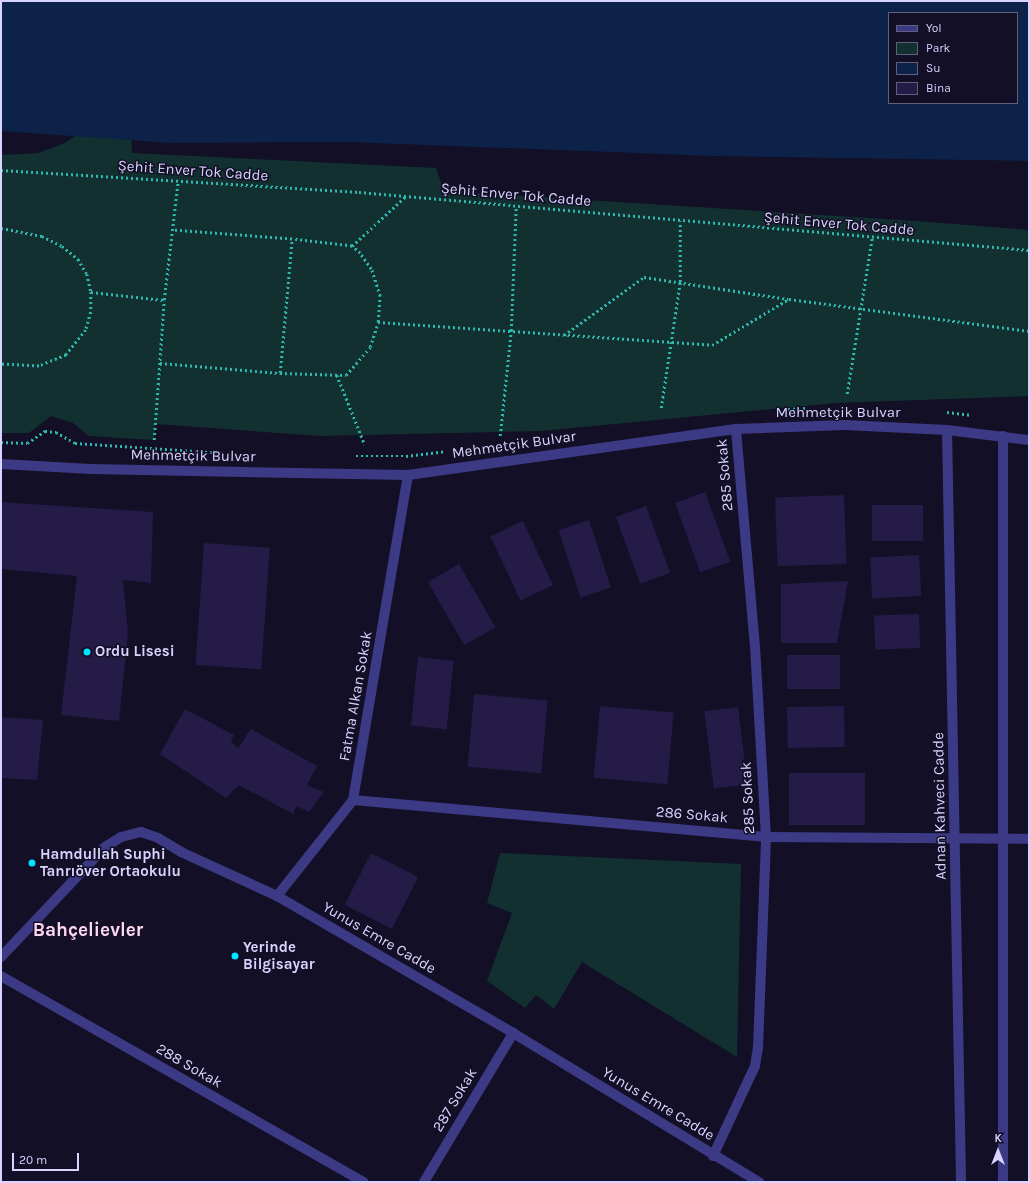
<!DOCTYPE html>
<meta charset="utf-8">
<style>
body{margin:0}
#map{position:relative;width:1030px;height:1183px;overflow:hidden;background:#130f26;font-family:Karla,sans-serif}
div>[style]{position:absolute}
[style*='--x']{left:calc(var(--x)*1px);top:calc(var(--y)*1px);width:calc(var(--w)*1px);rotate:calc(var(--a)*1deg)}
.green>*{inset:0;background:#12302f}
.water>*{inset:0;background:#0c2248}
.building>*{inset:0;background:#241b47;transform-origin:0 0}
.path>*{height:2.5px;margin-top:-1.25px;transform-origin:0;background:repeating-linear-gradient(90deg,#2fb8b0 0 2px,transparent 0 5px)}
.minor>*{height:10px;margin:-5px;padding:0 5px;transform-origin:5px;border-radius:5px;background:#3d3a85}
.tertiary>*{height:10px;margin:-5px;padding:0 5px;transform-origin:5px;border-radius:5px;background:#3d3a85}
.dots>*{width:11px;height:11px;translate:-50% -50%;box-sizing:border-box;border:2px solid #130f26;border-radius:50%}
span{translate:-50% -50%;white-space:nowrap;text-align:center;line-height:1.15;-webkit-text-stroke:3px #130f26;paint-order:stroke}
.street-label{font-size:15px;color:#d9d4ff}
.poi-label{font-size:15px;color:#d9d4ff;font-weight:700}
.left{translate:0 -50%;text-align:left}
.district-label{font-size:19px;color:#ffd6f0;font-weight:700}
.frame{position:absolute;inset:0;border:2px solid #d9d4ff;pointer-events:none}
.legend{position:absolute;left:888px;top:12px;width:130px;height:92px;box-sizing:border-box;background:#130f26;border:1px solid #625e7d;margin:0;padding:5px 7px;list-style:none;font-size:12px;color:#d9d4ff}
.legend li{display:flex;align-items:center;gap:8px;height:20px}
.legend b{width:20px;border:1px solid #625e7d}
.north{position:absolute;left:978px;top:1131px;width:40px;height:40px;-webkit-text-stroke:3px #130f26;paint-order:stroke;rotate:0deg;font-size:11px;font-weight:700;line-height:16px;text-align:center;color:#d9d4ff}
.north::after{content:'';display:block;margin:auto;width:14px;height:18px;background:#d9d4ff;clip-path:polygon(50% 0,100% 100%,50% 72%,0 100%)}
.scale{position:absolute;left:12px;top:1153px;width:67px;height:18px;box-sizing:border-box;border:2px solid #d9d4ff;border-top:0;padding-left:5px;font-size:12px;line-height:14px;white-space:nowrap;color:#d9d4ff;-webkit-text-stroke:3px #130f26;paint-order:stroke}
</style>
<div id="map">
<div class="green">
<i style="clip-path:polygon(85px 128px,131px 131px,132px 153px,436px 168px,444px 191px,916px 221px,1029px 230px,1029px 396px,836px 403px,541px 431px,320px 436px,155px 424px,154px 440px,89px 436px,73px 423px,51px 416px,29px 433px,1px 433px,1px 155px,38px 153px,65px 143px)"></i>
<i style="clip-path:polygon(500px 853px,741px 864px,737px 1057px,582px 962px,554px 1009px,536px 995px,525px 1008px,487px 981px,512px 913px,487px 903px)"></i>
</div>
<div class="water">
<i style="clip-path:polygon(evenodd,1px 1px,1029px 1px,1029px 161px,713px 156px,349px 142px,170px 143px,1px 131px,1px 1px,889px 13px,1017px 13px,1017px 103px,889px 103px,889px 13px)"></i>
</div>
<div class="building">
<i style="left:705px;top:492px;width:74px;height:32px;rotate:70deg"></i>
<i style="left:844px;top:495px;width:69px;height:69px;rotate:88deg"></i>
<i style="clip-path:polygon(1px 502px,153px 512px,151px 583px,123px 580px,128px 632px,119px 721px,61px 715px,77px 576px,1px 569px)"></i>
<i style="left:923px;top:505px;width:36px;height:51px;rotate:90deg"></i>
<i style="left:646px;top:506px;width:71px;height:32px;rotate:70deg"></i>
<i style="left:589px;top:520px;width:71px;height:32px;rotate:72deg"></i>
<i style="left:523px;top:521px;width:71px;height:36px;rotate:65deg"></i>
<i style="left:204px;top:543px;width:66px;height:122px;rotate:4deg"></i>
<i style="left:919px;top:555px;width:41px;height:49px;rotate:87deg"></i>
<i style="left:459px;top:564px;width:73px;height:36px;rotate:60deg"></i>
<i style="clip-path:polygon(848px 581px,837px 643px,781px 643px,781px 584px)"></i>
<i style="left:919px;top:614px;width:34px;height:45px;rotate:88deg"></i>
<i style="left:840px;top:655px;width:34px;height:53px;rotate:90deg"></i>
<i style="left:418px;top:657px;width:36px;height:69px;rotate:6deg"></i>
<i style="left:474px;top:694px;width:74px;height:73px;rotate:5deg"></i>
<i style="left:600px;top:706px;width:74px;height:72px;rotate:5deg"></i>
<i style="left:844px;top:706px;width:41px;height:57px;rotate:89deg"></i>
<i style="left:738px;top:707px;width:78px;height:34px;rotate:83deg"></i>
<i style="clip-path:polygon(185px 709px,234px 735px,231px 742px,238px 748px,251px 729px,317px 766px,307px 785px,324px 792px,309px 812px,296px 806px,293px 814px,239px 785px,226px 798px,160px 754px)"></i>
<i style="clip-path:polygon(1px 717px,43px 720px,37px 780px,1px 778px)"></i>
<i style="left:789px;top:773px;width:76px;height:52px"></i>
<i style="left:371px;top:853px;width:53px;height:58px;rotate:27deg"></i>
</div>
<div class="path">
<i style="--x:1;--y:170;--w:359;--a:3.5"></i>
<i style="--x:359;--y:192;--w:673;--a:4.95"></i>
<i style="--x:1;--y:228;--w:42;--a:11"></i>
<i style="--x:42;--y:236;--w:22;--a:27"></i>
<i style="--x:62;--y:246;--w:21;--a:39"></i>
<i style="--x:78;--y:259;--w:17;--a:59"></i>
<i style="--x:87;--y:274;--w:18;--a:77"></i>
<i style="--x:91;--y:292;--w:20;--a:90"></i>
<i style="--x:91;--y:312;--w:19;--a:106"></i>
<i style="--x:86;--y:330;--w:32;--a:129"></i>
<i style="--x:66;--y:355;--w:29;--a:158"></i>
<i style="--x:39;--y:366;--w:38;--a:-177"></i>
<i style="--x:352;--y:246;--w:74;--a:-42.8"></i>
<i style="--x:91;--y:292;--w:73;--a:6.3"></i>
<i style="--x:164;--y:300;--w:120;--a:-83.3"></i>
<i style="--x:378;--y:322;--w:335;--a:3.9"></i>
<i style="--x:712;--y:345;--w:90;--a:-30.9"></i>
<i style="--x:789;--y:299;--w:242;--a:7.6"></i>
<i style="--x:564;--y:335;--w:99;--a:-35.9"></i>
<i style="--x:644;--y:277;--w:146;--a:8.7"></i>
<i style="--x:160;--y:363;--w:120;--a:4.8"></i>
<i style="--x:280;--y:373;--w:135;--a:-84.9"></i>
<i style="--x:292;--y:239;--w:120;--a:-175.7"></i>
<i style="--x:280;--y:373;--w:66;--a:1.7"></i>
<i style="--x:346;--y:375;--w:37;--a:-49"></i>
<i style="--x:370;--y:347;--w:26;--a:-72"></i>
<i style="--x:378;--y:322;--w:26;--a:-86"></i>
<i style="--x:380;--y:296;--w:28;--a:-108"></i>
<i style="--x:371;--y:269;--w:19;--a:-125"></i>
<i style="--x:360;--y:253;--w:11;--a:-139"></i>
<i style="--x:352;--y:246;--w:60;--a:-173.3"></i>
<i style="--x:337;--y:375;--w:75;--a:68.2"></i>
<i style="--x:847;--y:394;--w:158;--a:-80.9"></i>
<i style="--x:661;--y:408;--w:127;--a:-81.4"></i>
<i style="--x:680;--y:282;--w:61;--a:-90"></i>
<i style="--x:788;--y:409;--w:17;--a:-3"></i>
<i style="--x:947;--y:412;--w:25;--a:7"></i>
<i style="--x:500;--y:436;--w:106;--a:-84"></i>
<i style="--x:511;--y:331;--w:125;--a:-87.7"></i>
<i style="--x:154;--y:440;--w:140;--a:-85.9"></i>
<i style="--x:1;--y:442;--w:26;--a:2"></i>
<i style="--x:27;--y:443;--w:22;--a:-34"></i>
<i style="--x:45;--y:431;--w:11;--a:5"></i>
<i style="--x:56;--y:432;--w:22;--a:30"></i>
<i style="--x:75;--y:443;--w:149;--a:3.8"></i>
<i style="--x:356;--y:456;--w:50;--a:0"></i>
<i style="--x:406;--y:456;--w:39;--a:-7"></i>
</div>
<div class="minor">
<i style="--x:353;--y:800;--w:415;--a:5.1"></i>
<i style="--x:766;--y:837;--w:263;--a:0.4"></i>
<i style="--x:277;--y:896;--w:122;--a:-51.6"></i>
<i style="--x:353;--y:800;--w:330;--a:-80.4"></i>
<i style="--x:1;--y:957;--w:151;--a:-46.6"></i>
<i style="--x:105;--y:847;--w:19;--a:-32"></i>
<i style="--x:121;--y:837;--w:21;--a:-14"></i>
<i style="--x:141;--y:832;--w:18;--a:19"></i>
<i style="--x:158;--y:838;--w:27;--a:31"></i>
<i style="--x:181;--y:852;--w:106;--a:24.6"></i>
<i style="--x:277;--y:896;--w:273;--a:30.1"></i>
<i style="--x:513;--y:1033;--w:288;--a:31.2"></i>
<i style="--x:1;--y:976;--w:417;--a:29.6"></i>
<i style="--x:713;--y:1156;--w:99;--a:-65"></i>
<i style="--x:755;--y:1066;--w:18;--a:-81"></i>
<i style="--x:758;--y:1048;--w:211;--a:-87.8"></i>
<i style="--x:766;--y:837;--w:190;--a:-93.3"></i>
<i style="--x:755;--y:647;--w:219;--a:-95"></i>
<i style="--x:424;--y:1182;--w:174;--a:-59.1"></i>
</div>
<div class="tertiary">
<i style="--x:947;--y:430;--w:752;--a:88.93"></i>
<i style="--x:1003;--y:436;--w:746;--a:90"></i>
<i style="--x:1;--y:464;--w:90;--a:3.2"></i>
<i style="--x:91;--y:469;--w:317;--a:1.1"></i>
<i style="--x:408;--y:475;--w:331;--a:-8"></i>
<i style="--x:736;--y:429;--w:109;--a:-2.1"></i>
<i style="--x:845;--y:425;--w:102;--a:2.8"></i>
<i style="--x:947;--y:430;--w:83;--a:7"></i>
</div>
<div class="dots">
<i style="left:87px;top:652px;background:#00e5ff"></i>
<i style="left:32px;top:863px;background:#00e5ff"></i>
<i style="left:235px;top:956px;background:#00e5ff"></i>
</div>
<div class="street-label">
<span style="left:193px;top:171px;rotate:4deg">Şehit Enver Tok Cadde</span>
<span style="left:516px;top:195px;rotate:5deg">Şehit Enver Tok Cadde</span>
<span style="left:839px;top:224px;rotate:5deg">Şehit Enver Tok Cadde</span>
<span style="left:838px;top:413px">Mehmetçik Bulvar</span>
<span style="left:514px;top:445px;rotate:-8deg">Mehmetçik Bulvar</span>
<span style="left:193px;top:456px;rotate:1deg">Mehmetçik Bulvar</span>
<span style="left:725px;top:475px;rotate:-95deg">285 Sokak</span>
<span style="left:356px;top:696px;rotate:-80deg">Fatma Alkan Sokak</span>
<span style="left:748px;top:798px;rotate:-93deg">285 Sokak</span>
<span style="left:940px;top:806px;rotate:-91deg">Adnan Kahveci Cadde</span>
<span style="left:692px;top:815px;rotate:5deg">286 Sokak</span>
<span style="left:379px;top:938px;rotate:30deg">Yunus Emre Cadde</span>
<span style="left:189px;top:1066px;rotate:30deg">288 Sokak</span>
<span style="left:455px;top:1100px;rotate:-59deg">287 Sokak</span>
<span style="left:658px;top:1104px;rotate:31deg">Yunus Emre Cadde</span>
</div>
<div class="poi-label">
<span class="left" style="left:95px;top:652px">Ordu Lisesi</span>
<span class="left" style="left:40px;top:863px">Hamdullah Suphi<br>Tanrıöver Ortaokulu</span>
<span class="left" style="left:243px;top:956px">Yerinde<br>Bilgisayar</span>
</div>
<div class="district-label">
<span style="left:88px;top:931px">Bahçelievler</span>
</div>
<div class="frame"></div>
<ul class="legend">
<li><b style="height:5px;background:#3d3a85"></b>Yol</li>
<li><b style="height:11px;background:#12302f"></b>Park</li>
<li><b style="height:11px;background:#0c2248"></b>Su</li>
<li><b style="height:11px;background:#241b47"></b>Bina</li>
</ul>
<div class="north">K</div>
<div class="scale">20 m</div>
</div>
